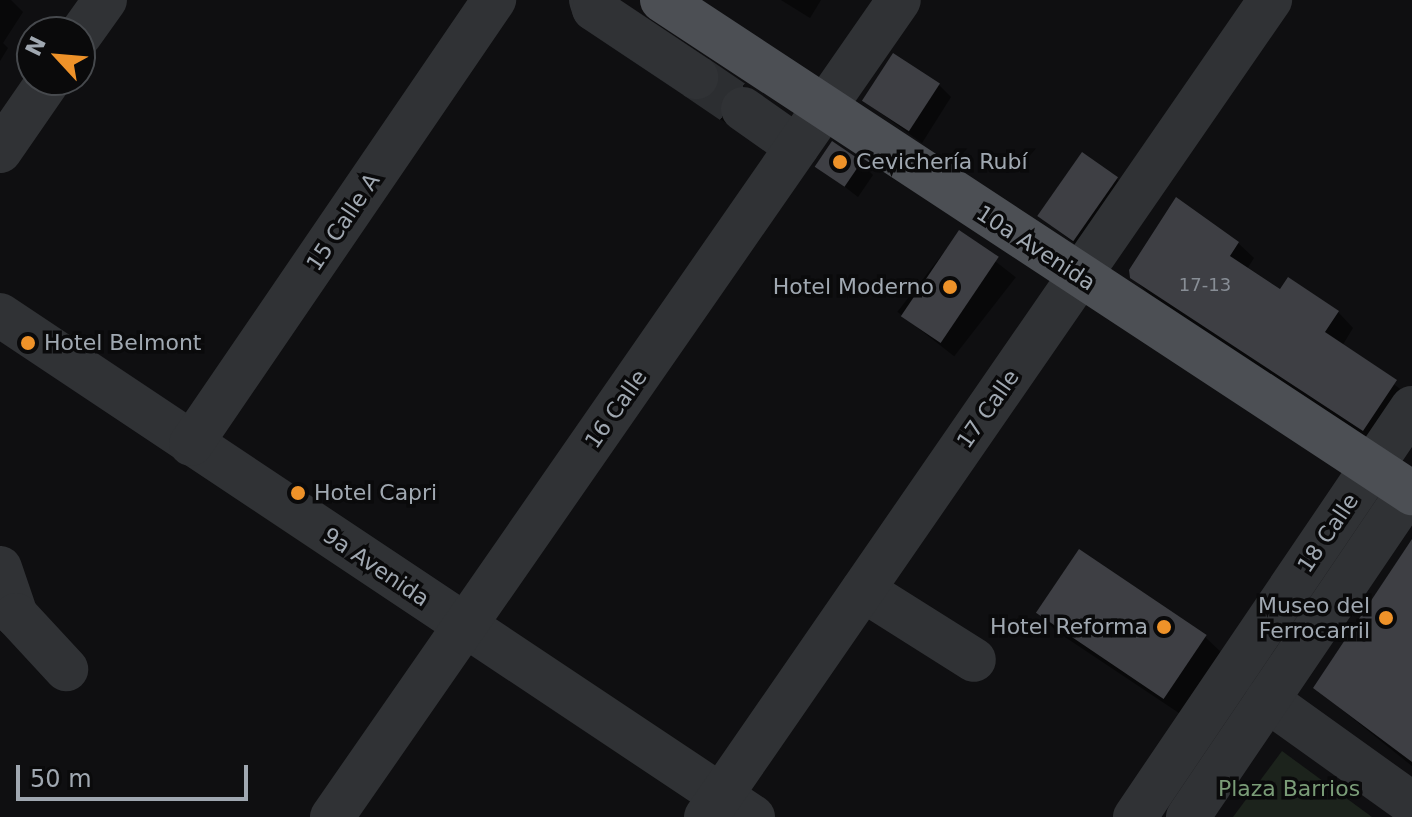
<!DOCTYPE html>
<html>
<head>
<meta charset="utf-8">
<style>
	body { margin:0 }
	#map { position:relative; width:1412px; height:817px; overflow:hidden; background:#0f0f11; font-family:"DejaVu Sans",sans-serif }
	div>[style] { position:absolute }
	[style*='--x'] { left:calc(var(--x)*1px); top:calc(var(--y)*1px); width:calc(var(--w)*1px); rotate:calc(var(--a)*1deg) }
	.green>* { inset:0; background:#1c231c }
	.shadow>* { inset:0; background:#0007; transform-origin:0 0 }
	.building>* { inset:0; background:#3e3f44; transform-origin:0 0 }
	.minor-tunnel>* { height:44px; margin-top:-22px; transform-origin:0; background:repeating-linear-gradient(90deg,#2c2e31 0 44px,transparent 0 66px) }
	.minor>* { height:44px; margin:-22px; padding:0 22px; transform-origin:22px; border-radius:22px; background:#303235 }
	.major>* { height:44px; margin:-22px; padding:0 22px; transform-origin:22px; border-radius:22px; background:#4c4f54 }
	.dots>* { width:22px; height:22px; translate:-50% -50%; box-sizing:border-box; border:4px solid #0a0a0b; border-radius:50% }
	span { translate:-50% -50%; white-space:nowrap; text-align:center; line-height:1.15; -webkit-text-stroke:7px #0a0a0b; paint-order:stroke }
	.number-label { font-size:18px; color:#888e96 }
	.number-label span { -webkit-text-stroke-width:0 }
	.poi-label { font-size:22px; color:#a0a8b1 }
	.left { translate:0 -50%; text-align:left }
	.right { translate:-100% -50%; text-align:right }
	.street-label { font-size:22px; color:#a0a8b1 }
	.park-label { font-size:22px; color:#7a9c77 }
	.north { position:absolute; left:16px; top:16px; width:80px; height:80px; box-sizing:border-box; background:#0a0a0b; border:2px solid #46494d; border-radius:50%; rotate:296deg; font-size:22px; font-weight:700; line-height:32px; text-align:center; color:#a0a8b1 }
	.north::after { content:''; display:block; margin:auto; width:28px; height:36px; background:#ee9229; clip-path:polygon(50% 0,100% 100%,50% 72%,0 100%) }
	.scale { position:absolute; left:16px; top:765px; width:232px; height:36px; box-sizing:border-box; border:4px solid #a0a8b1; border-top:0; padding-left:10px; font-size:24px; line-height:28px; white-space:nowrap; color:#a0a8b1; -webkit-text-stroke:6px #0a0a0b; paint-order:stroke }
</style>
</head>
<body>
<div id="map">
	<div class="green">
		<div style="clip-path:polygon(1282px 751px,1372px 817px,1233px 817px)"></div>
	</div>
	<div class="shadow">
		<div style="clip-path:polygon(0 0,11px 0,23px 12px,3px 43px,8px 48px,0 61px)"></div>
		<div style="clip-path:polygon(781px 0,821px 0,810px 18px)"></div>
		<div style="clip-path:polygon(720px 71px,748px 90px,727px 101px,726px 123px,703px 107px,718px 93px)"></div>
		<div style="clip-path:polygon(939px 85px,951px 97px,922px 143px,864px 101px)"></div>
		<div style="clip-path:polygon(861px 163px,873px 175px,858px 197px,818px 166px)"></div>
		<div style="clip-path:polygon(1116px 178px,1134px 196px,1092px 257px,1039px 216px)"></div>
		<div style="left:959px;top:233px;width:72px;height:100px;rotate:38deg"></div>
		<div style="clip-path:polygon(1238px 243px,1254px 258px,1247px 269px,1281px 291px,1338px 312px,1353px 328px,1342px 346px,1411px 397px,1379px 445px,1148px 293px,1132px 277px)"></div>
		<div style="clip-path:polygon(1412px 551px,1412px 766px,1315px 688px)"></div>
		<div style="clip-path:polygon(1039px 613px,1205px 637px,1223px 654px,1182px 715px,1056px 631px)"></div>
	</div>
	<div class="building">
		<div style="left:893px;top:53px;width:56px;height:57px;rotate:33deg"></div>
		<div style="clip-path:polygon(719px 67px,744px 84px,722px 95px,720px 119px,695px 102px,716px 91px)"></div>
		<div style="left:832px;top:141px;width:36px;height:31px;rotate:34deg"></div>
		<div style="left:1082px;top:152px;width:44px;height:78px;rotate:35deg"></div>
		<div style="clip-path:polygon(1176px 197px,1239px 242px,1230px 256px,1280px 289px,1288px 277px,1339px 311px,1325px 332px,1397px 380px,1363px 431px,1130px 278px,1129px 270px)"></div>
		<div style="left:959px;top:230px;width:48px;height:104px;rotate:34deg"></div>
		<div style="clip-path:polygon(1412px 539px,1412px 762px,1313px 688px)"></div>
		<div style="left:1079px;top:549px;width:154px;height:77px;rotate:34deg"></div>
	</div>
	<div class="minor-tunnel">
		<div style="--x:696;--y:77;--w:57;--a:34.2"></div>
	</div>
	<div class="minor">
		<div style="--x:591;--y:0;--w:9;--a:72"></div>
		<div style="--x:594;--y:9;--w:123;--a:33.7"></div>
		<div style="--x:80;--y:35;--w:43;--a:-54.5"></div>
		<div style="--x:743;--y:109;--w:66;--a:35.1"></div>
		<div style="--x:0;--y:151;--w:86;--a:-55.4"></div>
		<div style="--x:0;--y:315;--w:905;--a:33.69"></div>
		<div style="--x:191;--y:444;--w:538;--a:-55.69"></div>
		<div style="--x:0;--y:568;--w:50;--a:71.2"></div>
		<div style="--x:16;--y:615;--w:74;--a:47.2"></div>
		<div style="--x:863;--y:590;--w:131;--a:32.2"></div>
		<div style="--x:1267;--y:700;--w:178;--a:35.6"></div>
		<div style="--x:332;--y:817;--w:994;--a:-55.24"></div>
		<div style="--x:706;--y:817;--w:993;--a:-55.38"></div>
		<div style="--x:1135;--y:817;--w:494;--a:-55.9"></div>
		<div style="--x:1188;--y:817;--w:394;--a:-55.9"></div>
	</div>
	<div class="major">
		<div style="--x:662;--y:0;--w:898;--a:33.32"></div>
	</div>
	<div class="dots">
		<div style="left:840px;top:162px;background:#ee9229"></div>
		<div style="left:950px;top:287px;background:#ee9229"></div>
		<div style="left:28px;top:343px;background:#ee9229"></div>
		<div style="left:298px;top:493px;background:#ee9229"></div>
		<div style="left:1386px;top:618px;background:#ee9229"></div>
		<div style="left:1164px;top:627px;background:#ee9229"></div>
	</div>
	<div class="number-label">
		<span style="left:1205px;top:285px">17-13</span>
	</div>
	<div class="poi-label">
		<span class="left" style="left:856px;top:162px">Cevichería Rubí</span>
		<span class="right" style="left:934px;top:287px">Hotel Moderno</span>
		<span class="left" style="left:44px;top:343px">Hotel Belmont</span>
		<span class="left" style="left:314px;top:493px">Hotel Capri</span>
		<span class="right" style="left:1370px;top:618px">Museo del<br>Ferrocarril</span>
		<span class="right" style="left:1148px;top:627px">Hotel Reforma</span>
	</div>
	<div class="street-label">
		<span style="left:343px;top:222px;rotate:-56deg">15 Calle A</span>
		<span style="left:1036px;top:248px;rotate:33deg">10a Avenida</span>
		<span style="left:616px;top:409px;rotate:-55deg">16 Calle</span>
		<span style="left:988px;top:409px;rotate:-55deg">17 Calle</span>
		<span style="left:1328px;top:533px;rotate:-56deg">18 Calle</span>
		<span style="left:376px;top:567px;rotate:34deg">9a Avenida</span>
	</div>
	<div class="park-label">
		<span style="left:1289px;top:789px">Plaza Barrios</span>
	</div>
	<div class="north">N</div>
	<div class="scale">50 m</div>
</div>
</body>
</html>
